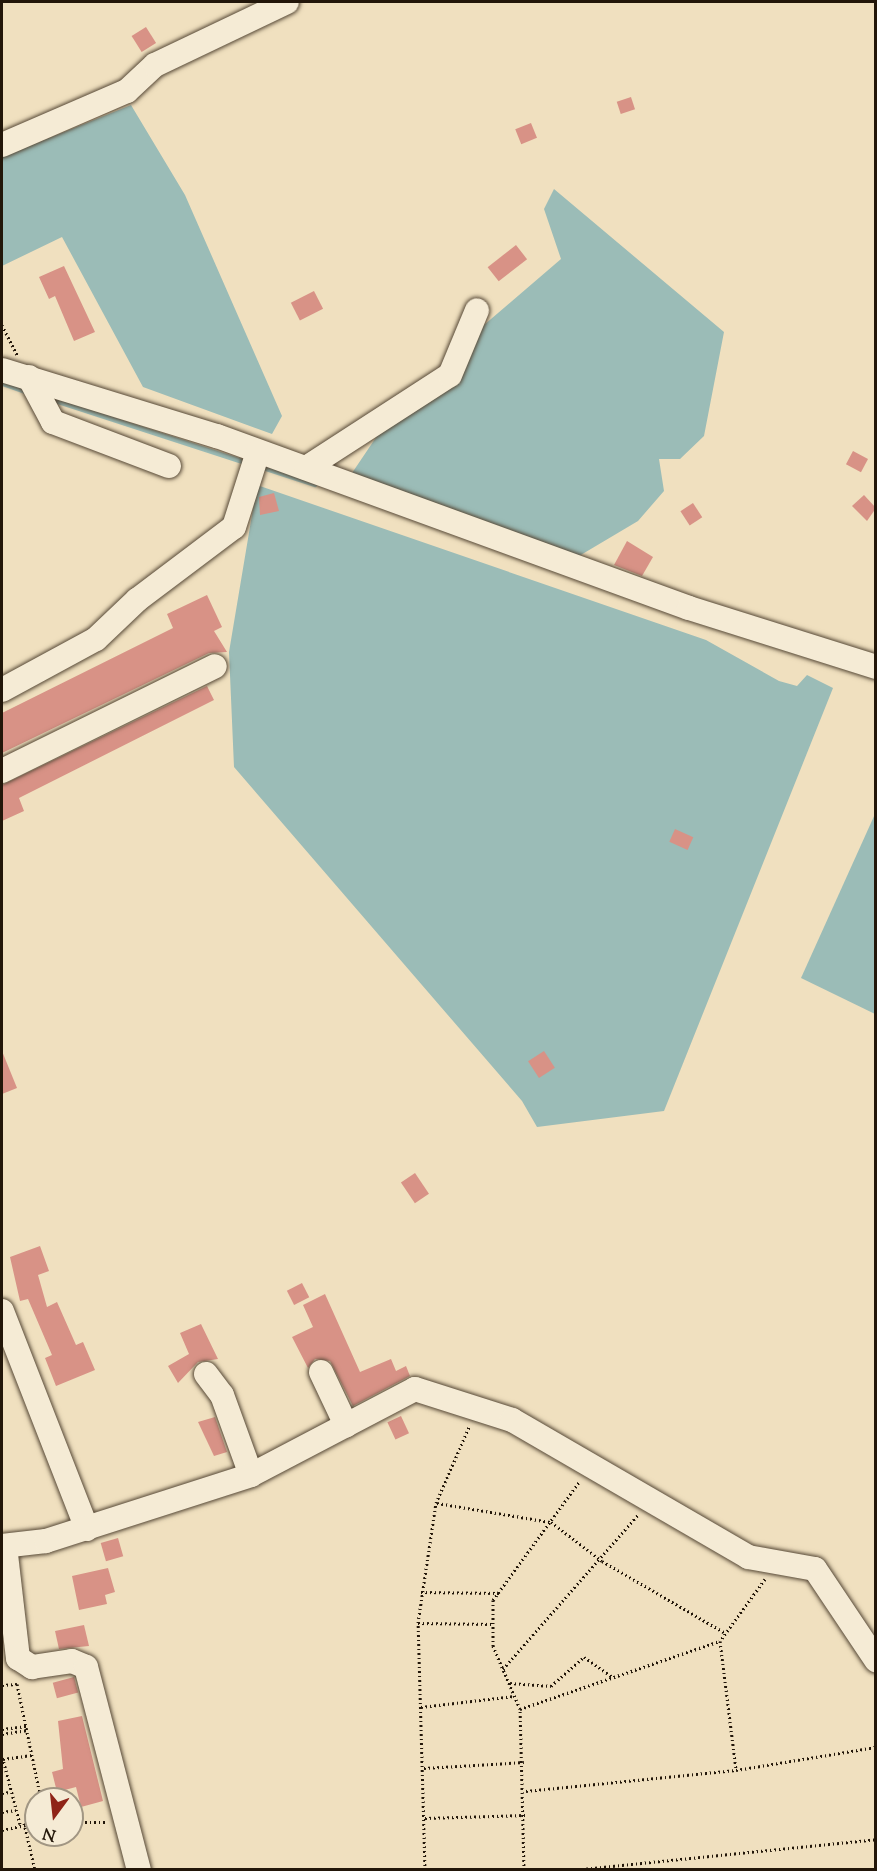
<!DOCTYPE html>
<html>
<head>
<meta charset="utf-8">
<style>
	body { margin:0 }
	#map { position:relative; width:877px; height:1871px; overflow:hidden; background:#f0e0bf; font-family:"Sorts Mill Goudy",serif }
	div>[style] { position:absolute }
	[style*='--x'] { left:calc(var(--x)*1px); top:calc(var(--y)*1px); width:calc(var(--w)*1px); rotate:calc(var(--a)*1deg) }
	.water>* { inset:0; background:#9bbcb7 }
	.stream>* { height:4.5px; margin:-2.25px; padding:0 2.25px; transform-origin:2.25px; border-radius:2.25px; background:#9bbcb7 }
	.building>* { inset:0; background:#d89286; transform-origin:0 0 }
	.path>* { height:3px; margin-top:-1.5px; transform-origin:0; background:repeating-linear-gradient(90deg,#221609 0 1.5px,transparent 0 4.5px) }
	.roads { filter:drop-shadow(0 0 2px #564836) drop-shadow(0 0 2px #564836) }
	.minor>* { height:24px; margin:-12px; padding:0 12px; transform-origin:12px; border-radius:12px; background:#f5ebd5 }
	span { translate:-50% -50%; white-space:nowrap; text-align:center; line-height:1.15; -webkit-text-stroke:5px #f5ebd5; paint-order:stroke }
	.frame { position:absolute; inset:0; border:3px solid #221609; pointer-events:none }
	.north { position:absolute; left:24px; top:1787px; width:60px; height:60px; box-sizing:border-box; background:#f5ebd5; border:2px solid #a19683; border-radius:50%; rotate:195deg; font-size:16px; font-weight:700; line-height:24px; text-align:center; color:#221609 }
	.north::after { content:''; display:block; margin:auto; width:21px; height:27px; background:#8f2418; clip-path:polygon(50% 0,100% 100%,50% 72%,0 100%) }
</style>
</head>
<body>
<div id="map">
	<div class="water">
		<div style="clip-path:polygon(131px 105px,185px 195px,282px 416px,272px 434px,143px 387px,62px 237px,2px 266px,2px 157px)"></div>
		<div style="clip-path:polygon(554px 189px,724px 332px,704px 436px,680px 459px,659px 459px,664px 491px,638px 521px,574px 559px,350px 476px,379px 433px,477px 331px,561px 259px,544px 209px)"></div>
		<div style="clip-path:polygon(257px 485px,706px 640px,779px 681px,797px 686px,807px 675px,833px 688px,664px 1111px,537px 1127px,522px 1101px,234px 767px,229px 652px)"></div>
		<div style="clip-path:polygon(875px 814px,875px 1014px,801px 978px)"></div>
	</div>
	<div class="stream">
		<div style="--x:2;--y:383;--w:28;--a:19"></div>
		<div style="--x:51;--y:399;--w:207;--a:18"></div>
		<div style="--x:262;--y:467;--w:55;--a:18.1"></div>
	</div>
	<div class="building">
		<div style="left:146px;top:27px;width:19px;height:17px;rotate:58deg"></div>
		<div style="left:631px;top:97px;width:13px;height:15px;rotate:72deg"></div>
		<div style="left:531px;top:123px;width:16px;height:17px;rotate:68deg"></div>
		<div style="left:516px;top:245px;width:18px;height:36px;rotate:52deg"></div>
		<div style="clip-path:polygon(64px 266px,95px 332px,74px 341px,55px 296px,49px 299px,39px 277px)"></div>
		<div style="left:314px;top:291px;width:20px;height:26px;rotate:63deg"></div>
		<div style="left:853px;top:451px;width:17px;height:15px;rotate:28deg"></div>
		<div style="clip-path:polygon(274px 493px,279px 511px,260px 515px,259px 497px)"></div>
		<div style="clip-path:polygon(864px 495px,876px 508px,867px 521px,852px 506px)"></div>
		<div style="left:693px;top:503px;width:17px;height:15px;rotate:57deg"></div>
		<div style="clip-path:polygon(627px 541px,653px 557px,642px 576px,614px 565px)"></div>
		<div style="clip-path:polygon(207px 595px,222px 627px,214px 631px,227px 652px,209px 653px,2px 753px,2px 713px,173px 628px,167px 614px)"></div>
		<div style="clip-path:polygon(207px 686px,214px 700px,19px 798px,24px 811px,2px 821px,2px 785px)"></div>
		<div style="left:675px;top:829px;width:20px;height:14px;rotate:24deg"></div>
		<div style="clip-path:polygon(2px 1051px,17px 1088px,2px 1094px)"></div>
		<div style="left:544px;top:1051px;width:20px;height:19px;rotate:57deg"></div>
		<div style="left:415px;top:1173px;width:25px;height:17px;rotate:56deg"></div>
		<div style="clip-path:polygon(40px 1246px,49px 1271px,38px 1275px,47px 1307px,57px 1302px,76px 1345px,83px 1342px,95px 1370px,56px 1386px,45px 1358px,52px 1355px,28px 1299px,20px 1301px,10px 1257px)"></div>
		<div style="left:302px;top:1283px;width:16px;height:17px;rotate:63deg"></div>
		<div style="clip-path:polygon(325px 1294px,360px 1372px,391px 1359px,396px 1371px,406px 1366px,410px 1376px,353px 1406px,330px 1361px,315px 1359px,308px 1368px,292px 1337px,313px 1327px,303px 1305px)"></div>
		<div style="clip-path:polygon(201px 1324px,218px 1359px,198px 1362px,178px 1383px,168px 1366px,189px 1354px,180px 1333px)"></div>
		<div style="left:401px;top:1416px;width:19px;height:15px;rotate:65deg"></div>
		<div style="clip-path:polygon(215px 1417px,227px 1452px,214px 1456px,198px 1422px)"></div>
		<div style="left:118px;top:1538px;width:19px;height:18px;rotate:74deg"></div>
		<div style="clip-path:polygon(108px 1568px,115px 1592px,105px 1595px,107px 1604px,79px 1610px,72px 1576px)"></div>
		<div style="clip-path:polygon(84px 1625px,89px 1646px,59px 1649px,55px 1631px)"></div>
		<div style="left:74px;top:1677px;width:16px;height:22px;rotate:75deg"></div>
		<div style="clip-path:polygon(82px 1716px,103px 1801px,81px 1807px,76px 1787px,57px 1792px,52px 1772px,63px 1769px,58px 1721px)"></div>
	</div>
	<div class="path">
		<div style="--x:2;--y:325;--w:34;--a:63"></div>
		<div style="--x:437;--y:1503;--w:116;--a:9.5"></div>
		<div style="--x:551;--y:1522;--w:64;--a:37.4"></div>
		<div style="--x:602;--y:1561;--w:143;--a:30.3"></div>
		<div style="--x:765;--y:1579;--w:77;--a:126"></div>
		<div style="--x:720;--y:1641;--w:130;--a:82.9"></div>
		<div style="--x:736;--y:1770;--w:142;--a:-9.3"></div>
		<div style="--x:421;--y:1592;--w:78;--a:0.7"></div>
		<div style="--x:418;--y:1623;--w:75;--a:0.8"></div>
		<div style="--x:503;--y:1669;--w:205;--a:-48.8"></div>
		<div style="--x:510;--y:1683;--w:41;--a:4.2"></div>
		<div style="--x:551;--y:1686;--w:44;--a:-41.3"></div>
		<div style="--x:584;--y:1657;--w:35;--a:35"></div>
		<div style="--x:2;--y:1685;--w:15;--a:-4"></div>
		<div style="--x:17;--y:1684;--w:117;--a:78.2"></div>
		<div style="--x:421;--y:1707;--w:94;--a:-6.7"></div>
		<div style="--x:520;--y:1709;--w:211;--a:-18.8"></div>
		<div style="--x:2;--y:1729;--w:25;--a:-7"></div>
		<div style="--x:2;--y:1734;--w:26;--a:-9"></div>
		<div style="--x:424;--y:1768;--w:100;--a:-3.4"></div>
		<div style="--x:526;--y:1791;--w:211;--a:-5.7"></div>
		<div style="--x:2;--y:1793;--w:8;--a:-7"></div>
		<div style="--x:2;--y:1812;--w:14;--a:-8"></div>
		<div style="--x:425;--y:1818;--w:100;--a:-1.7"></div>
		<div style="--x:72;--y:1822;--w:34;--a:0"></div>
		<div style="--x:24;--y:1823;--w:48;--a:76.8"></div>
		<div style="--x:20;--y:1824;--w:67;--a:-104.7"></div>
		<div style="--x:3;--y:1759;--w:29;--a:-8"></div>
		<div style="--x:2;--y:1830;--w:35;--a:-12"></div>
		<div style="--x:425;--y:1870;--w:247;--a:-91.6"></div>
		<div style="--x:418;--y:1623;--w:121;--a:-81.5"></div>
		<div style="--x:436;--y:1503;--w:83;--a:-66.5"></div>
		<div style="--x:524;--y:1870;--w:161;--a:-91.4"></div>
		<div style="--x:520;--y:1709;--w:69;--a:-113.2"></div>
		<div style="--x:493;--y:1646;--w:46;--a:-90"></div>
		<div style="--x:493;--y:1600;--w:146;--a:-53.9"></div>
		<div style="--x:573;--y:1870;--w:305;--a:-5.8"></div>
	</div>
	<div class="roads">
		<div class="minor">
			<div style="--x:2;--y:145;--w:136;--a:-23.4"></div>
			<div style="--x:127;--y:91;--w:38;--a:-43"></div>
			<div style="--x:155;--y:65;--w:146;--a:-25.5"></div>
			<div style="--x:2;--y:370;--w:225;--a:17.1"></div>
			<div style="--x:217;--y:436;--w:502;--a:20.02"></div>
			<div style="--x:689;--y:608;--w:196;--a:17.5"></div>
			<div style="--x:29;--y:377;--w:51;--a:61.9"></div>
			<div style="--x:53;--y:422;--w:124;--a:20.8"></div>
			<div style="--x:306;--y:468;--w:171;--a:-32.9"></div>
			<div style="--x:450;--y:375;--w:70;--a:-67.4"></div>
			<div style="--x:2;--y:690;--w:107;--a:-28.5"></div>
			<div style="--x:96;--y:639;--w:57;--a:-43.6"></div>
			<div style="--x:137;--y:600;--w:121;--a:-37"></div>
			<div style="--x:234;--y:527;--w:79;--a:-72.3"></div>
			<div style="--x:2;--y:771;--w:237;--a:-26.2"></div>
			<div style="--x:2;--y:1311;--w:234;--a:68.7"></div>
			<div style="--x:321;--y:1372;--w:59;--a:64.7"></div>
			<div style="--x:206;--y:1374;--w:26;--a:53"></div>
			<div style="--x:222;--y:1395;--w:85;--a:70.1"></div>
			<div style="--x:2;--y:1546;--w:44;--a:-6.5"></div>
			<div style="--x:46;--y:1541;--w:215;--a:-17.8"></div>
			<div style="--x:251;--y:1475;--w:185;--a:-27.7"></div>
			<div style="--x:415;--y:1389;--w:102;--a:17.7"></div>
			<div style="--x:512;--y:1420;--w:273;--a:30.1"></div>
			<div style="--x:748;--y:1557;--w:68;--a:10.2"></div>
			<div style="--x:815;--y:1569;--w:110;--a:56.2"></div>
			<div style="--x:5;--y:1546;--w:113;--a:83.4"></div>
			<div style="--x:18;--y:1658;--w:17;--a:33"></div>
			<div style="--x:32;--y:1667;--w:40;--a:-8.5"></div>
			<div style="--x:72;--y:1661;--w:15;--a:23"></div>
			<div style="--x:86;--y:1667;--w:210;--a:75.4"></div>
		</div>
	</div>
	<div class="frame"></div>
	<div class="north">N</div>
</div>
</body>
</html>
